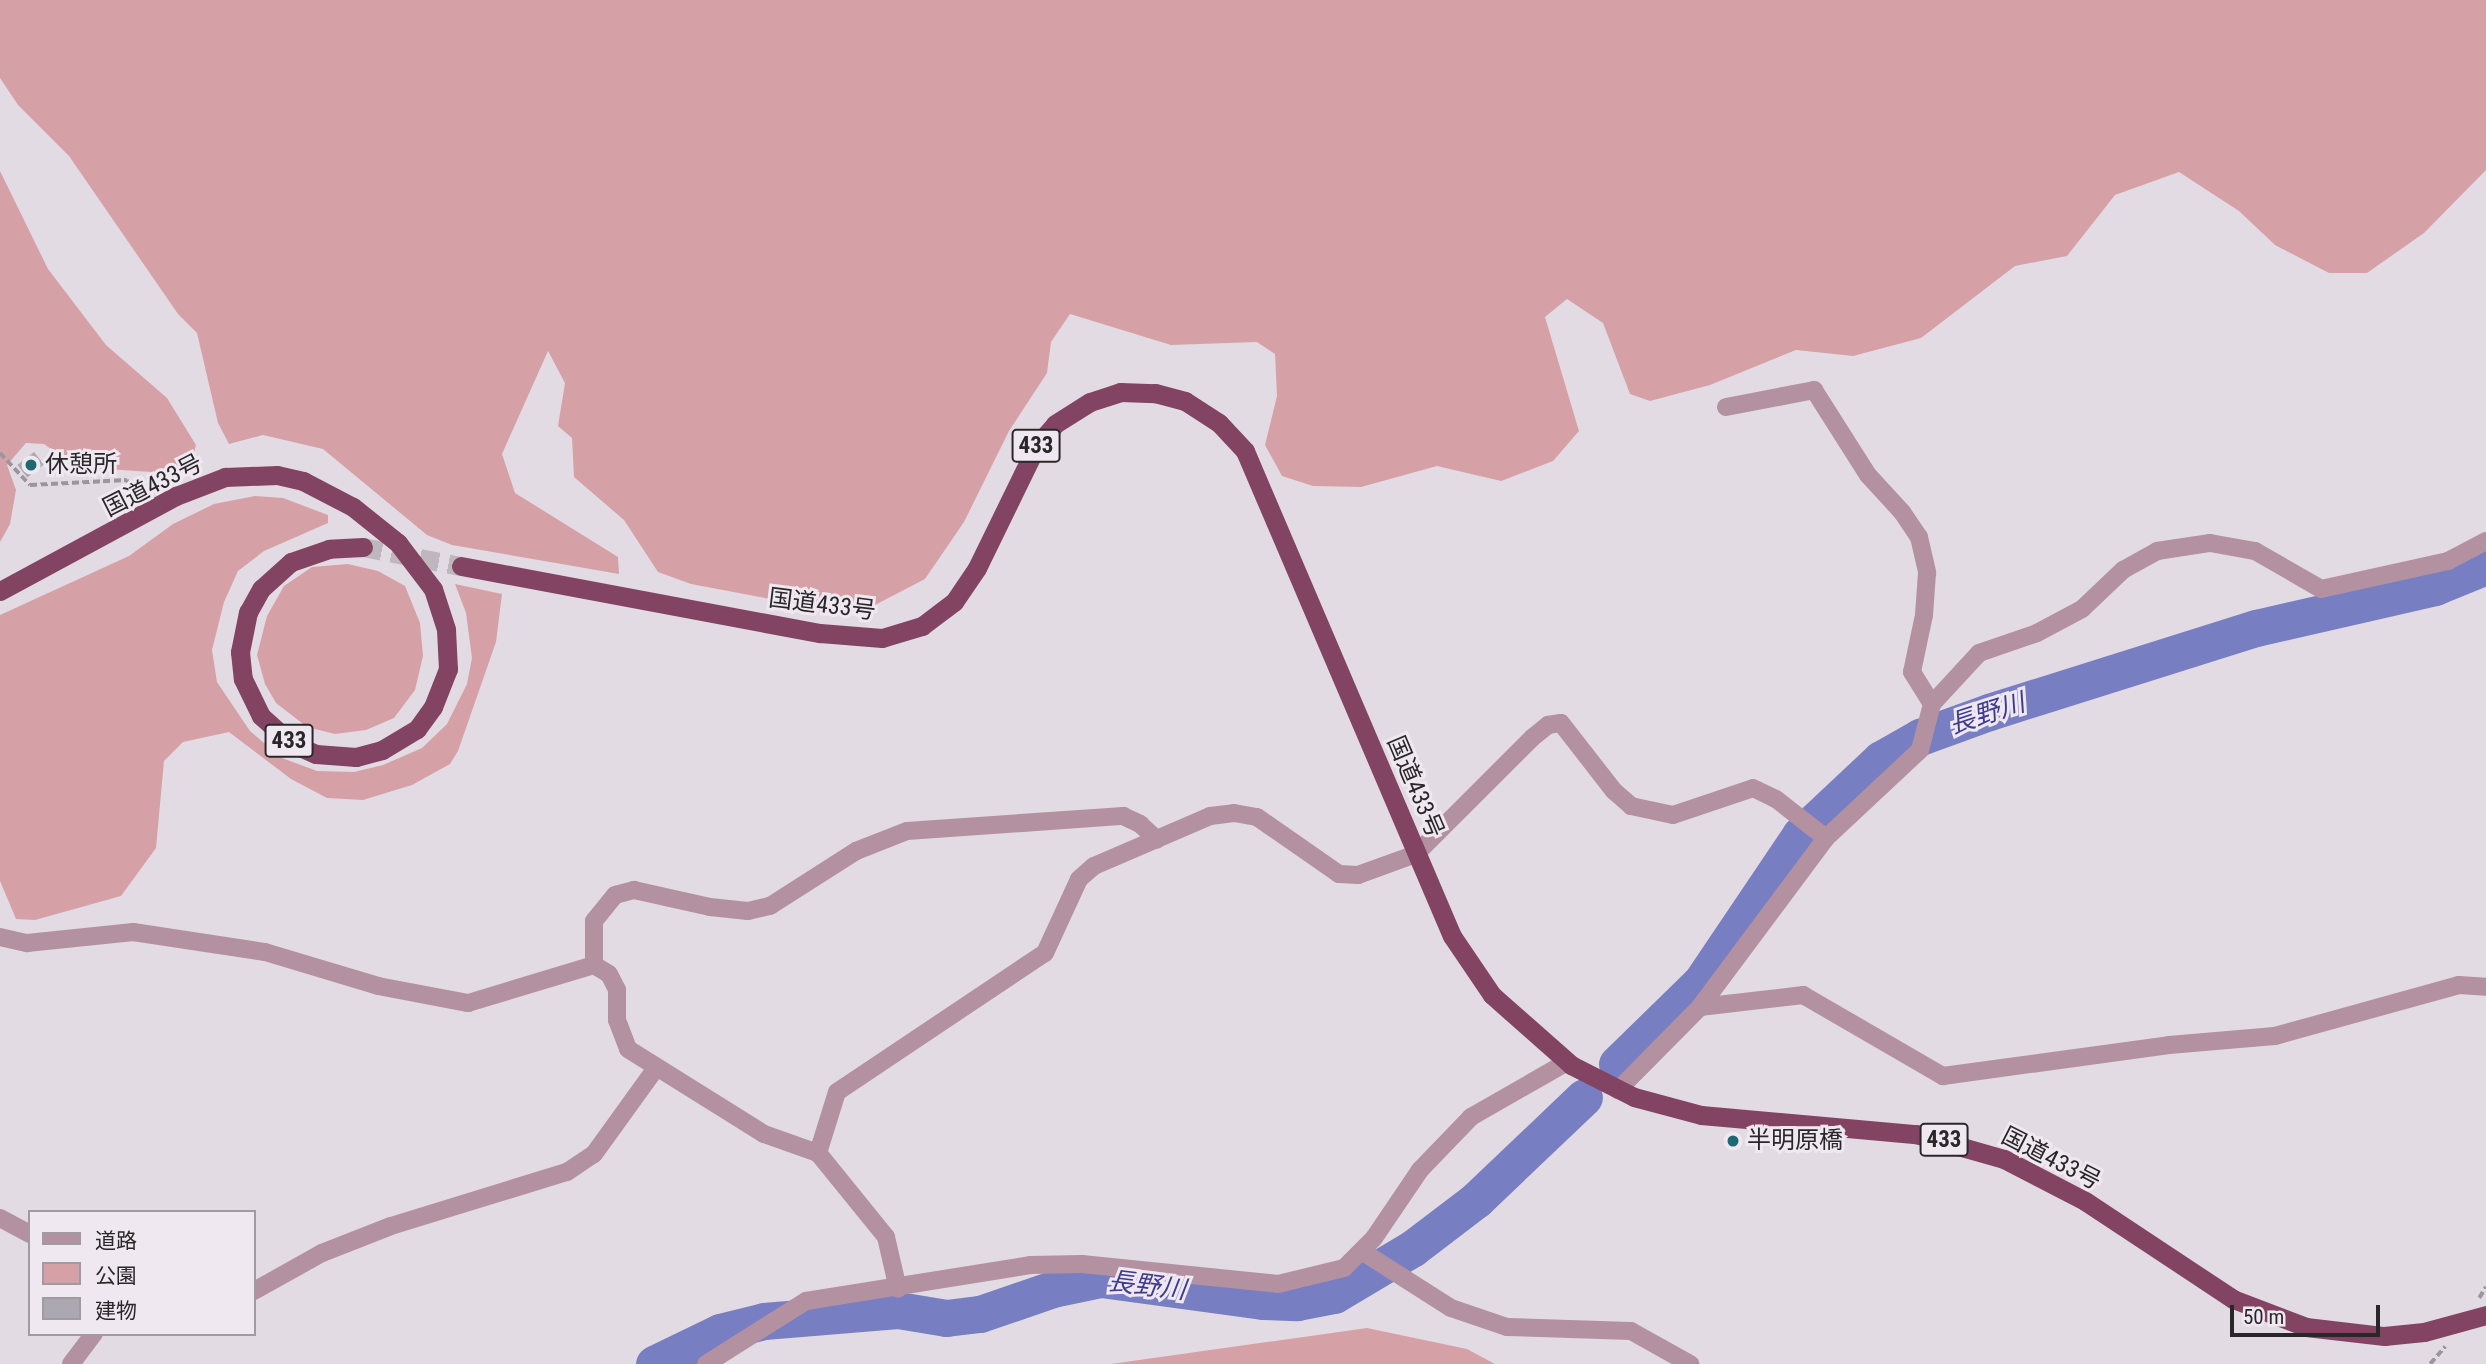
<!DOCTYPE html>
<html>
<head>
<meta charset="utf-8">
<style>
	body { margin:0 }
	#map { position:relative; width:2486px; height:1364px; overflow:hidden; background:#e3dbe3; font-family:"Roboto Condensed","Noto Sans JP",sans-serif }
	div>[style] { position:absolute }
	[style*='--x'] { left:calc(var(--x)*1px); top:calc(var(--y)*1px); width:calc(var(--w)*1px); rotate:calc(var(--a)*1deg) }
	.green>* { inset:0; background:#d6a1a6 }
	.river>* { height:37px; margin:-18.5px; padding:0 18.5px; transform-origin:18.5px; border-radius:18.5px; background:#787ec2 }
	.building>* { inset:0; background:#aba8b1; transform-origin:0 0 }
	.trunk-tunnel>* { height:19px; margin-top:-9.5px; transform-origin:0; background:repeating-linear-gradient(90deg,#beb7be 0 19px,transparent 0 29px) }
	.path>* { height:3.5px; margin-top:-1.75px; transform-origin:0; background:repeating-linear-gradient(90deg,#9c969c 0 7px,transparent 0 10.5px) }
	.minor>* { height:18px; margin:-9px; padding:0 9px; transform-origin:9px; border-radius:9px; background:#b391a1 }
	.trunk>* { height:19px; margin:-9.5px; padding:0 9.5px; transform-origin:9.5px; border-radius:9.5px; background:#834464 }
	.trunk-bridge>* { height:19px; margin:-9.5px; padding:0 9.5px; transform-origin:9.5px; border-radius:9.5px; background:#834464 }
	.dots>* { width:19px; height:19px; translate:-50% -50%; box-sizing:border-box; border:4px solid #f0e8f0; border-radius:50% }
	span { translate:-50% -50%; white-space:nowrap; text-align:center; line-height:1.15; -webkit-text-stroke:6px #f0e8f0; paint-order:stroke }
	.shield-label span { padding:2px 5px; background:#f0e8f0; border:2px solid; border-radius:5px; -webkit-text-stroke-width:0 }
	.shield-label { font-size:23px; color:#2a272a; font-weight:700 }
	.poi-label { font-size:24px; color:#2a272a }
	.left { translate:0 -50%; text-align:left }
	.street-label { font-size:24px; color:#2a272a }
	.water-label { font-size:26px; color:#3e3c8f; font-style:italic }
	.legend { position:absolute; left:28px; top:1210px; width:228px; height:126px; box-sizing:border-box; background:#f0e8f0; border:2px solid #a19ba1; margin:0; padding:9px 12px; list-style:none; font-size:21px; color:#2a272a }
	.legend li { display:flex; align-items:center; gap:14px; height:35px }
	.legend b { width:35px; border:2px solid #a19ba1 }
	.scale { position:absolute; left:2230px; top:1305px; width:150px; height:32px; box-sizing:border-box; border:4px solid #2a272a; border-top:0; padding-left:9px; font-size:21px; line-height:24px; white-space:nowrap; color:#2a272a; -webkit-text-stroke:5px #f0e8f0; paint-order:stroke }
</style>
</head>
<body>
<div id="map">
	<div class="green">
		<div style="clip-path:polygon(0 0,2486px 0,2486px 170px,2424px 233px,2367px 273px,2329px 273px,2275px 245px,2239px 211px,2179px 172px,2115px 195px,2067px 256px,2015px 266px,1921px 338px,1853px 356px,1796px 350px,1710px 385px,1650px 401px,1630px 394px,1603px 323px,1567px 299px,1545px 317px,1579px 431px,1553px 461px,1501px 481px,1437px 466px,1361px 487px,1313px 486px,1282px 476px,1265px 445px,1277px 396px,1275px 354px,1257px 342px,1171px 345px,1070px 314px,1051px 342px,1047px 373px,1009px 431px,964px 522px,925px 579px,873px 606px,802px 605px,691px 584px,658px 572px,624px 520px,574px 477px,572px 438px,558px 426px,565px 383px,548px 351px,502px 454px,515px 493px,618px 557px,619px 574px,452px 545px,427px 535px,323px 449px,263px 435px,229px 444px,218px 423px,197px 333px,178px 314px,69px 156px,18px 105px,0 78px)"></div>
		<div style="clip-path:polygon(0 171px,48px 269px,106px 345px,167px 398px,196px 445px,191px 465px,167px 473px,76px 467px,44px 444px,26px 443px,7px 465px,16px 490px,10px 524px,0 542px)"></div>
		<div style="clip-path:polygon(255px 496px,283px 498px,328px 515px,328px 523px,264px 551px,238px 571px,224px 602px,212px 650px,217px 682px,250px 731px,282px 758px,317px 771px,354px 772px,383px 765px,422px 748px,447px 724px,467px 684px,472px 658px,466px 613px,455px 584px,502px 594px,496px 642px,458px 751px,450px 764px,412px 785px,363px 800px,327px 798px,291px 779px,229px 732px,183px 742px,164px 761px,156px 848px,121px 896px,35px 920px,16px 919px,0 881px,0 615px,129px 556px,173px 524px,214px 504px)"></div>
		<div style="clip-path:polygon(348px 564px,378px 571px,405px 586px,420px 623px,423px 656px,415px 690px,394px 718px,366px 730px,335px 734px,307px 727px,276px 703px,265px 684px,257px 655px,267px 616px,284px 586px,312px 567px)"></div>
		<div style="clip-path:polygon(1367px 1328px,1467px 1349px,1495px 1364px,1111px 1364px)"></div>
	</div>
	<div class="river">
		<div style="--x:1617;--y:1064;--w:117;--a:-44.3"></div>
		<div style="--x:1701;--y:982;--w:177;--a:-56"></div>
		<div style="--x:1800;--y:835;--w:111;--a:-43.2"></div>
		<div style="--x:1881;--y:759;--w:45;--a:-29.4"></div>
		<div style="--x:1920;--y:737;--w:73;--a:-19.9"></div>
		<div style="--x:1989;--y:712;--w:280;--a:-17.5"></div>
		<div style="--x:2256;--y:628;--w:184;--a:-12.9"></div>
		<div style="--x:2435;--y:587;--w:55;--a:-22.4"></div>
		<div style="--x:654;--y:1364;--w:73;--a:-25.9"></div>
		<div style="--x:720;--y:1332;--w:45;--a:-14"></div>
		<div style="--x:764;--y:1321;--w:134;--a:-4.7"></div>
		<div style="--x:898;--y:1310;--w:49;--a:9.5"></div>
		<div style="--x:946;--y:1318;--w:34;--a:-7"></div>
		<div style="--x:980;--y:1314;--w:77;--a:-18.9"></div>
		<div style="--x:1053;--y:1289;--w:49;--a:-11.8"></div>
		<div style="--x:1101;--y:1279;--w:163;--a:7.7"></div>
		<div style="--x:1263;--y:1301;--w:34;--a:2"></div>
		<div style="--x:1297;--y:1302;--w:38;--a:-11"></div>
		<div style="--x:1334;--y:1295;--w:92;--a:-30.7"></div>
		<div style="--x:1413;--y:1248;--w:79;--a:-37.3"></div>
		<div style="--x:1476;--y:1200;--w:149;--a:-43.6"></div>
	</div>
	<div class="building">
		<div style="left:34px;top:452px;width:16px;height:21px;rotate:52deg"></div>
	</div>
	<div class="trunk-tunnel">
		<div style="--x:363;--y:547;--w:100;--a:11"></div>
	</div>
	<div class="path">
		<div style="--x:0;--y:453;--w:44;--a:46.8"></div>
		<div style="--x:30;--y:485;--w:97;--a:-3"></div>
		<div style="--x:127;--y:480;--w:18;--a:61"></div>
		<div style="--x:2479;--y:1298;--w:13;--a:-58"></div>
		<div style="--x:2430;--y:1364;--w:23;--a:-49"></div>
	</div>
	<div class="minor">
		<div style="--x:1726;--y:407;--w:90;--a:-10.9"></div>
		<div style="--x:1814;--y:390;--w:101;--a:57.6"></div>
		<div style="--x:1868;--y:475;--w:50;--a:47.4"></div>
		<div style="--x:1902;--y:512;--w:30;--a:56"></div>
		<div style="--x:1919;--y:537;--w:37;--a:77"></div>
		<div style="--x:1927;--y:573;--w:42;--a:94.1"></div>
		<div style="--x:1924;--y:615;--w:58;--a:101.9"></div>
		<div style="--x:1912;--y:672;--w:38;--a:58"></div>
		<div style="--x:0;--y:937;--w:28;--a:13"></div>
		<div style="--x:27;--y:943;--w:107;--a:-5.9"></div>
		<div style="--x:133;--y:932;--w:134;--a:8.6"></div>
		<div style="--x:265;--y:952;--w:118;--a:16.7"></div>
		<div style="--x:378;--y:986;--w:92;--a:10.7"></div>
		<div style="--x:468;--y:1003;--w:132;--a:-16.8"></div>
		<div style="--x:594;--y:965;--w:17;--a:31"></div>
		<div style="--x:609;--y:974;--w:18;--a:63"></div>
		<div style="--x:617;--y:990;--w:30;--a:90"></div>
		<div style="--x:617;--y:1020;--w:31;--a:69"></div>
		<div style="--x:628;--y:1049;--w:160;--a:32"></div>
		<div style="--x:764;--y:1134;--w:57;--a:19.4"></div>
		<div style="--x:818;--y:1153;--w:108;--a:51"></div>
		<div style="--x:886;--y:1237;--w:53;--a:77"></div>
		<div style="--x:594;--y:965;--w:44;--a:-90"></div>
		<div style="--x:594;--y:921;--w:33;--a:-51"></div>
		<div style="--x:615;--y:895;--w:20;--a:-15"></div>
		<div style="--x:634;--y:890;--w:78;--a:12.6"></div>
		<div style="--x:710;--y:907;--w:38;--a:6"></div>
		<div style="--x:748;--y:911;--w:23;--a:-13"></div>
		<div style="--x:770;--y:906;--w:102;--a:-32.6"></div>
		<div style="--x:856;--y:851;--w:55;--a:-21.4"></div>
		<div style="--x:907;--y:831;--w:217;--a:-4"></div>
		<div style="--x:1123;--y:816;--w:19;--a:25"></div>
		<div style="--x:1140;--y:824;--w:23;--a:43"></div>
		<div style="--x:1700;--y:1007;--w:211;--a:-53.3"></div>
		<div style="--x:1826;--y:838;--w:129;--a:-43.1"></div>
		<div style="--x:1920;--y:750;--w:48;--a:-75.4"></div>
		<div style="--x:1932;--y:704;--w:69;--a:-47.3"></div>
		<div style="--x:1979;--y:653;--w:61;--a:-19"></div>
		<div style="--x:2037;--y:633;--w:51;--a:-28.1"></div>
		<div style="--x:2082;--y:609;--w:57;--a:-43.6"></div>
		<div style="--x:2123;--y:570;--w:39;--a:-29"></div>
		<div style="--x:2157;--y:551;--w:54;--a:-8.6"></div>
		<div style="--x:2210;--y:543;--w:46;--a:10.1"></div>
		<div style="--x:2255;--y:551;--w:76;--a:29.9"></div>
		<div style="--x:2321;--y:589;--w:130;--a:-12.4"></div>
		<div style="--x:2448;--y:561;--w:43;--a:-27.8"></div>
		<div style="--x:1618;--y:1090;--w:117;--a:-45.3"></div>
		<div style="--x:1700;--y:1007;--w:104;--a:-6.6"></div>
		<div style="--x:1803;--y:995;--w:162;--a:30.1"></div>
		<div style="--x:1943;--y:1076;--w:228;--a:-7.8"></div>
		<div style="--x:2169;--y:1045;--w:106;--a:-4.9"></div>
		<div style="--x:2275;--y:1036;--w:191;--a:-15.5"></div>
		<div style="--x:2459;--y:985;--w:27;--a:4"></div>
		<div style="--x:818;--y:1153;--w:64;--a:-72.7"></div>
		<div style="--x:837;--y:1092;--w:250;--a:-33.8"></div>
		<div style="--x:1045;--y:953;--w:81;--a:-65.3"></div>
		<div style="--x:1079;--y:879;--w:20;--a:-41"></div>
		<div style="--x:1094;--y:866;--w:126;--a:-23.3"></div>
		<div style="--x:1210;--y:816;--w:24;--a:-7"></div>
		<div style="--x:1234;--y:813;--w:23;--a:10"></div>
		<div style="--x:1257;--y:817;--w:100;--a:34.8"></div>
		<div style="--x:1339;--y:874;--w:19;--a:3"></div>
		<div style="--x:1358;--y:875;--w:62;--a:-19.9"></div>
		<div style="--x:1416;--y:854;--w:164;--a:-45"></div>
		<div style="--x:1532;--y:738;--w:21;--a:-39"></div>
		<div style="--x:1548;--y:725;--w:13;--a:-9"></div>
		<div style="--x:1561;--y:723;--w:86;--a:52.1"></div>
		<div style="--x:1614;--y:791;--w:23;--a:41"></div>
		<div style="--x:1631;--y:806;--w:43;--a:12.1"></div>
		<div style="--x:1673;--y:815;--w:84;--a:-18.6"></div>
		<div style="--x:1753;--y:788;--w:25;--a:26"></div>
		<div style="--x:1776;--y:799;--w:63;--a:38"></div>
		<div style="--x:0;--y:1218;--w:34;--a:28"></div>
		<div style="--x:1363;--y:1252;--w:104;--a:32.5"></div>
		<div style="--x:1451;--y:1308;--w:59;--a:18.7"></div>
		<div style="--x:1507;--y:1327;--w:124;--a:1.8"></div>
		<div style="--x:1631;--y:1331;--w:68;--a:29.2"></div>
		<div style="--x:254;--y:1291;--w:78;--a:-29.2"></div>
		<div style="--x:322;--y:1253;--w:74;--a:-21.4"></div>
		<div style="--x:391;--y:1226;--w:184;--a:-17.1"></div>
		<div style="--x:567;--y:1172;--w:32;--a:-34"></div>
		<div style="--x:594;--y:1154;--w:106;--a:-54.2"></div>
		<div style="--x:71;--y:1364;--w:38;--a:-53"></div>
		<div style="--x:706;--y:1364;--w:118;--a:-32.2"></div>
		<div style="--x:806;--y:1301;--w:227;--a:-9.1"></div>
		<div style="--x:1030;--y:1265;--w:52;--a:-1.1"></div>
		<div style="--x:1082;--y:1264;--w:197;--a:5.8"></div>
		<div style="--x:1278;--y:1284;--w:68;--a:-13.6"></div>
		<div style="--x:1344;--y:1268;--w:42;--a:-45"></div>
		<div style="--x:1374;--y:1238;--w:82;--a:-55.9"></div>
		<div style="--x:1420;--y:1170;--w:74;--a:-46.1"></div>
		<div style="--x:1471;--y:1117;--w:111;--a:-29.8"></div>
	</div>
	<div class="trunk">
		<div style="--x:363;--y:547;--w:34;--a:177"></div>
		<div style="--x:329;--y:549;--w:40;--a:161.1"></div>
		<div style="--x:291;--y:562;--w:40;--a:138"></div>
		<div style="--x:261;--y:589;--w:26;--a:119"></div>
		<div style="--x:248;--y:612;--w:41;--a:101.3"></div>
		<div style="--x:240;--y:652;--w:27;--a:84"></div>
		<div style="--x:243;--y:679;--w:41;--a:64.1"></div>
		<div style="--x:261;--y:716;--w:40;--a:42"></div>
		<div style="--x:291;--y:743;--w:27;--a:24"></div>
		<div style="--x:316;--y:754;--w:40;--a:4.3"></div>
		<div style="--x:356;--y:757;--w:27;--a:-15"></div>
		<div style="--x:382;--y:750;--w:41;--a:-31"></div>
		<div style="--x:417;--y:729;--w:27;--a:-54"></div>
		<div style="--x:433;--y:707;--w:41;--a:-68.5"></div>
		<div style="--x:448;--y:669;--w:40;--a:-92.9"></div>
		<div style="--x:446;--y:629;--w:42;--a:-108"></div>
		<div style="--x:461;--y:566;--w:365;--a:10.6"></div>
		<div style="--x:820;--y:633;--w:62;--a:4.6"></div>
		<div style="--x:882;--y:638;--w:42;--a:-16.7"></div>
		<div style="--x:922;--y:626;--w:40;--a:-37"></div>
		<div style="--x:954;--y:602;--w:41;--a:-55.9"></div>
		<div style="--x:977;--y:568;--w:137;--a:-64"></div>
		<div style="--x:1037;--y:445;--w:28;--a:-49"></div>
		<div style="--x:1055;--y:424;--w:41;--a:-32.2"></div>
		<div style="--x:1090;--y:402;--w:32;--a:-18"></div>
		<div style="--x:1120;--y:392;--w:35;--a:2"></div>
		<div style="--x:1155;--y:393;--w:31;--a:15"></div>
		<div style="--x:1185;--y:401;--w:40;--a:32.9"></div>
		<div style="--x:1219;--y:423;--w:38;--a:47"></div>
		<div style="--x:1245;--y:451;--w:527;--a:66.89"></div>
		<div style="--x:1452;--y:936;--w:71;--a:55.9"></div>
		<div style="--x:1492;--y:995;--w:106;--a:41.5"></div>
		<div style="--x:1571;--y:1065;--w:71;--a:26.9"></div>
		<div style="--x:1634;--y:1097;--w:69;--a:15"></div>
		<div style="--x:1701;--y:1115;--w:216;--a:5.1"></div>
		<div style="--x:1916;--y:1134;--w:91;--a:15.9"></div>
		<div style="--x:2004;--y:1159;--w:91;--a:27.4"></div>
		<div style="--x:2085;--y:1201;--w:178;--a:33.5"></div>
		<div style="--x:2233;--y:1299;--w:78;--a:21"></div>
		<div style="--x:2306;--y:1327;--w:79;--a:6.6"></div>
		<div style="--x:2384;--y:1336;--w:40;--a:-5.7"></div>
		<div style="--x:2424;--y:1332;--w:64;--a:-15.3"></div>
		<div style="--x:0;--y:591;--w:200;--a:-28.4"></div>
		<div style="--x:176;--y:496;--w:53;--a:-21.2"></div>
		<div style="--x:225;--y:477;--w:52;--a:-2.2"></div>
		<div style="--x:277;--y:475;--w:27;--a:13"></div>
		<div style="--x:303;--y:481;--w:56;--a:27.5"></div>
	</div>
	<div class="trunk-bridge">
		<div style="--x:353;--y:507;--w:58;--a:38.7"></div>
		<div style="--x:398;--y:543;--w:58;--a:52.7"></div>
	</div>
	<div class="dots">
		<div style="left:31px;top:465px;background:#1e6873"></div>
		<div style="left:1733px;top:1141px;background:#1e6873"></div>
	</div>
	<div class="shield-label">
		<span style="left:1036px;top:446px">433</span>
		<span style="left:289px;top:741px">433</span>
		<span style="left:1944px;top:1140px">433</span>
	</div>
	<div class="poi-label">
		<span class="left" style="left:45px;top:465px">休憩所</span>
		<span class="left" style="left:1747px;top:1141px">半明原橋</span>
	</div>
	<div class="street-label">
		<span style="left:153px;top:486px;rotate:-27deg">国道433号</span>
		<span style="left:822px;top:605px;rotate:7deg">国道433号</span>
		<span style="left:1415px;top:787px;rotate:67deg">国道433号</span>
		<span style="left:2051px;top:1159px;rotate:27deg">国道433号</span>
	</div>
	<div class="water-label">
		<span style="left:1987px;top:714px;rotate:-18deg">長野川</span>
		<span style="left:1147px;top:1286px;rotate:7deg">長野川</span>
	</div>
	<ul class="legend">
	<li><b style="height:9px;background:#b391a1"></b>道路</li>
	<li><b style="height:19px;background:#d6a1a6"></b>公園</li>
	<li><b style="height:19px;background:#aba8b1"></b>建物</li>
	</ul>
	<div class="scale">50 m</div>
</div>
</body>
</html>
